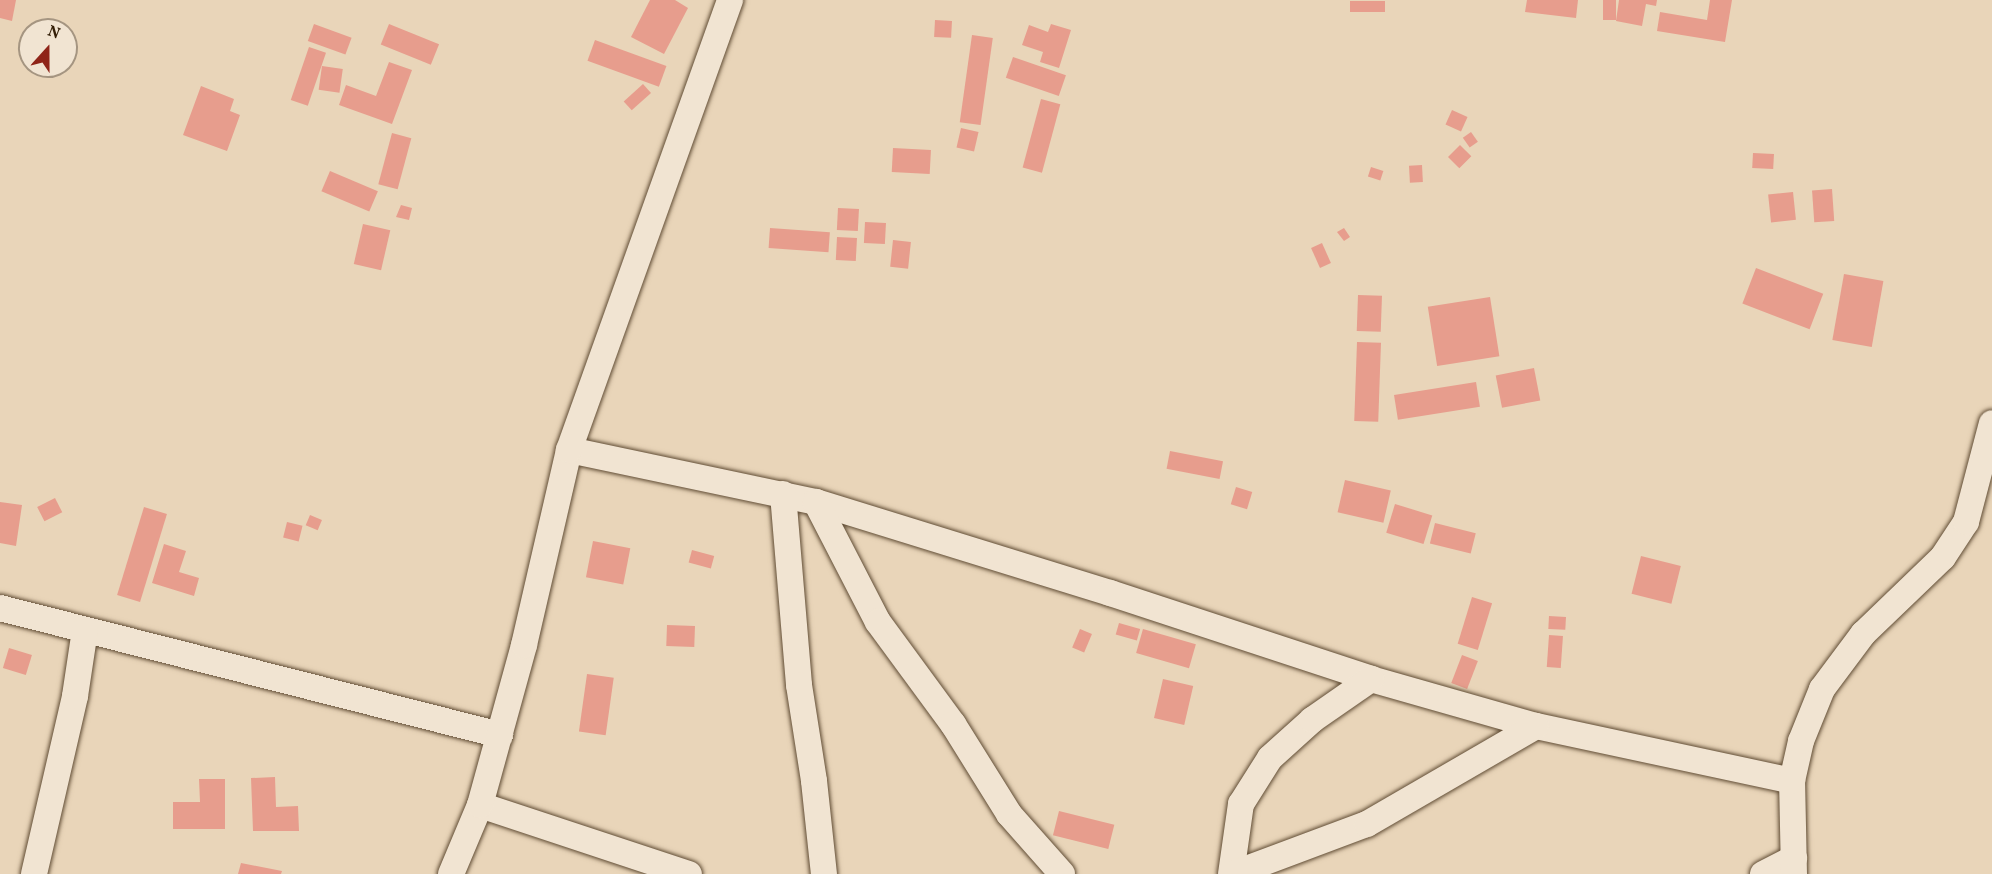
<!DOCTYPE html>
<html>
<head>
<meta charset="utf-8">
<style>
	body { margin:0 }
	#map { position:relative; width:1992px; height:874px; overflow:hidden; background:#e9d5b9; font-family:Vollkorn,serif }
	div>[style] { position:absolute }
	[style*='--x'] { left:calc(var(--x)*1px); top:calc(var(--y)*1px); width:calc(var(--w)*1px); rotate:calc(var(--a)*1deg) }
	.building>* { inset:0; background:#e79d8d; transform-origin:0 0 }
	.roads { filter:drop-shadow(0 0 2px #604c34) drop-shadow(0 0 2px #604c34) }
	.minor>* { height:26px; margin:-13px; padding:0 13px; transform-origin:13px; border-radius:13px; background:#f1e4d2 }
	span { translate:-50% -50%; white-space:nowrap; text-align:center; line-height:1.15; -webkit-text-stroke:4.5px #f1e4d2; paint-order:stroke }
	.north { position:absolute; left:18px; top:18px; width:60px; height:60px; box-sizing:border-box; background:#f1e4d2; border:2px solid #a59581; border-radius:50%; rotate:21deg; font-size:16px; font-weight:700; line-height:24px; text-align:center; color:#331e07 }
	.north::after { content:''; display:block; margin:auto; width:21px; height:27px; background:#8f2418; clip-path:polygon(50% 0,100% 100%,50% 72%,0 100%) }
</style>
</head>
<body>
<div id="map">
	<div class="building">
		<div style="clip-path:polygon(0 0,16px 0,12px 21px,0 18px)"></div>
		<div style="clip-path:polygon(650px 0,675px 0,688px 8px,664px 54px,631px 37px)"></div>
		<div style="clip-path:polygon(1527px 0,1578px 0,1576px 18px,1525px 12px)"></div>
		<div style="left:1603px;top:0;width:13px;height:20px"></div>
		<div style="clip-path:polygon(1619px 0,1657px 0,1656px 6px,1646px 4px,1642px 26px,1616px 21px)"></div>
		<div style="clip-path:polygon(1710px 0,1732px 0,1725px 42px,1657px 31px,1660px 12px,1707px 20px)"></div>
		<div style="left:1350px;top:1px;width:35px;height:11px"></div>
		<div style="left:935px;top:20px;width:17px;height:17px;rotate:3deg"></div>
		<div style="left:314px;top:24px;width:40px;height:18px;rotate:20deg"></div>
		<div style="left:389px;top:24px;width:54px;height:22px;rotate:22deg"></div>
		<div style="clip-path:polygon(1051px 24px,1071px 30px,1059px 68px,1040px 62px,1043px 52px,1022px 45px,1029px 25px,1048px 32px)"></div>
		<div style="left:972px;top:35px;width:21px;height:88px;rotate:8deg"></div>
		<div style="left:595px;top:40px;width:76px;height:22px;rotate:20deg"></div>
		<div style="left:309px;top:47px;width:18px;height:56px;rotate:19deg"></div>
		<div style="left:1013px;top:57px;width:56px;height:22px;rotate:19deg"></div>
		<div style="clip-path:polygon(389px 62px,412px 70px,392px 124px,339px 105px,346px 85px,376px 96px)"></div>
		<div style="left:322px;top:66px;width:21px;height:24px;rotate:8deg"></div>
		<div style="left:643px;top:84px;width:12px;height:26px;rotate:48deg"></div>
		<div style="clip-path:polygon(201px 86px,234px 99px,230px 111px,240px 115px,227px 151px,183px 135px)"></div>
		<div style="left:1041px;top:99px;width:20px;height:71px;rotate:15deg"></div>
		<div style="left:1452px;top:110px;width:17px;height:16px;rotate:24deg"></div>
		<div style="left:961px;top:128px;width:18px;height:20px;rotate:13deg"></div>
		<div style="left:1471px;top:132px;width:12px;height:10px;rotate:55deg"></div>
		<div style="left:392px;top:133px;width:20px;height:53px;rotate:15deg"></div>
		<div style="left:1460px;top:145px;width:16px;height:17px;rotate:45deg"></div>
		<div style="left:893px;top:148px;width:38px;height:24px;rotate:3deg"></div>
		<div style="left:1753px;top:153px;width:21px;height:15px;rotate:3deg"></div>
		<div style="left:1422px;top:165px;width:17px;height:13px;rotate:87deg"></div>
		<div style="left:1371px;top:167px;width:13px;height:10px;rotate:18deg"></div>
		<div style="left:330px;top:171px;width:52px;height:22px;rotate:23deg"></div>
		<div style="left:1832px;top:189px;width:32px;height:20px;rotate:86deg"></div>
		<div style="left:1793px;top:192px;width:28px;height:25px;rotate:84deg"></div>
		<div style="clip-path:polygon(401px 205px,412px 208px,409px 220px,396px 217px)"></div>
		<div style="left:838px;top:208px;width:21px;height:22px;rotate:3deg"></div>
		<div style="left:865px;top:222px;width:21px;height:21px;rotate:3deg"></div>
		<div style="left:363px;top:224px;width:28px;height:41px;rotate:13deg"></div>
		<div style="left:770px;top:228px;width:60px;height:20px;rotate:4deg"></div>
		<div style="clip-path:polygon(1344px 228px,1350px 237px,1344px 241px,1337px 232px)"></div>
		<div style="left:837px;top:237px;width:20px;height:23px;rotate:3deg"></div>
		<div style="left:893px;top:240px;width:18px;height:27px;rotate:6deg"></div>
		<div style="left:1322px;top:243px;width:22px;height:12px;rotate:66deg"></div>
		<div style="left:1756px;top:268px;width:72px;height:38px;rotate:21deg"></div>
		<div style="left:1844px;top:274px;width:40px;height:67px;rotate:10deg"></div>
		<div style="left:1358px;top:295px;width:24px;height:36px;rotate:2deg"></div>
		<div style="left:1490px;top:297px;width:60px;height:63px;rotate:81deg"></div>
		<div style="left:1357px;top:342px;width:24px;height:79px;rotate:2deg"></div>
		<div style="left:1534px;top:368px;width:33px;height:39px;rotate:79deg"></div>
		<div style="left:1476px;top:382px;width:25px;height:83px;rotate:81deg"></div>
		<div style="left:1170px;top:451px;width:54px;height:18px;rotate:11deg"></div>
		<div style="left:1345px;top:480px;width:47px;height:33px;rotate:13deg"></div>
		<div style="left:1236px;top:487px;width:17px;height:18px;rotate:17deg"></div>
		<div style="left:55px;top:498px;width:16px;height:20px;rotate:63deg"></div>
		<div style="clip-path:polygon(0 502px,22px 505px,16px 546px,0 543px)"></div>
		<div style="left:1395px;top:504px;width:39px;height:30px;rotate:17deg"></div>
		<div style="left:144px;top:507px;width:24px;height:92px;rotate:17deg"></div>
		<div style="left:310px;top:515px;width:13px;height:11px;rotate:23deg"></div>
		<div style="left:287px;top:522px;width:16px;height:16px;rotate:14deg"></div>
		<div style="left:1435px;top:523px;width:42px;height:21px;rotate:14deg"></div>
		<div style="left:593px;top:541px;width:38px;height:37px;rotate:11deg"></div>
		<div style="clip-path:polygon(164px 544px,186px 551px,179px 572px,199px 578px,194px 596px,152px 583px)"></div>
		<div style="left:692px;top:550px;width:23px;height:13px;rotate:15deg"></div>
		<div style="left:1641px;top:556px;width:41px;height:39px;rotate:14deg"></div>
		<div style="left:1472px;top:597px;width:21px;height:49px;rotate:17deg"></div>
		<div style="left:1549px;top:616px;width:17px;height:13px;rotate:3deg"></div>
		<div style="left:1119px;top:623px;width:22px;height:12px;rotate:16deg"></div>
		<div style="left:667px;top:625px;width:28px;height:21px;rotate:2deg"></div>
		<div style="left:1080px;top:629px;width:13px;height:20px;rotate:23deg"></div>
		<div style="left:1143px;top:629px;width:55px;height:25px;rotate:16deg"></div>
		<div style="left:1549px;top:635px;width:14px;height:32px;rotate:4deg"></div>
		<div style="left:9px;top:648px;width:24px;height:21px;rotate:17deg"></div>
		<div style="left:1462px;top:655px;width:17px;height:30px;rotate:21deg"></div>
		<div style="left:587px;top:674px;width:27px;height:58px;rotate:8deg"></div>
		<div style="left:1163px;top:679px;width:31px;height:40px;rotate:13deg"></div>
		<div style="clip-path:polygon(275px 777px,276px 807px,298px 806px,299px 831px,253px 831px,251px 778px)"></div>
		<div style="clip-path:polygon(199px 779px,225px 779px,225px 829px,173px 829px,173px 802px,200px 802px)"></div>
		<div style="left:1059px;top:811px;width:57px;height:25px;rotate:14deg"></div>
		<div style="clip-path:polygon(241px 863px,282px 871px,281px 874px,238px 874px)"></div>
	</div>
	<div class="roads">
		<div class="minor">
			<div style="--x:569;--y:450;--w:252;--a:11.9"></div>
			<div style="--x:816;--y:502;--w:308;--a:17.2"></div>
			<div style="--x:1110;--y:593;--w:275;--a:18.2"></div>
			<div style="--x:1371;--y:679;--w:172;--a:15.9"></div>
			<div style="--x:1536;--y:726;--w:262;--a:12.1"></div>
			<div style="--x:783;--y:494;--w:192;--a:85.2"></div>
			<div style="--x:799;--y:685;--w:97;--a:81.1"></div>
			<div style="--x:814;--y:781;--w:94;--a:83.9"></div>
			<div style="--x:816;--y:502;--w:135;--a:62.7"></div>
			<div style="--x:878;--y:622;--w:127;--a:53.7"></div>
			<div style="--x:953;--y:724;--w:106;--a:58.1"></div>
			<div style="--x:1009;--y:814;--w:80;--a:48.5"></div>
			<div style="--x:0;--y:608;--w:516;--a:14.25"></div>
			<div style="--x:480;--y:805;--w:220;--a:18.3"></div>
			<div style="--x:34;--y:874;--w:183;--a:-77"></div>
			<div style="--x:75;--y:696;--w:67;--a:-81.4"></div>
			<div style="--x:451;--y:874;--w:75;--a:-67.2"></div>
			<div style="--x:480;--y:805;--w:166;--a:-74.6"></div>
			<div style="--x:524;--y:645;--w:200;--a:-77"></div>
			<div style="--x:569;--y:450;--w:478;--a:-70.3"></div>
			<div style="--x:1231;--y:874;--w:71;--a:-81.9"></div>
			<div style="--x:1241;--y:804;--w:54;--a:-57.8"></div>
			<div style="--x:1270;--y:758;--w:57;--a:-42.1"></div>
			<div style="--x:1312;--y:720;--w:72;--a:-34.8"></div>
			<div style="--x:1233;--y:874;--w:143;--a:-20.5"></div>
			<div style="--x:1367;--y:824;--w:195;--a:-30.1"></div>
			<div style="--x:1763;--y:874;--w:35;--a:-27"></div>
			<div style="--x:1794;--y:874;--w:93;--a:-91.2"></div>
			<div style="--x:1792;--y:781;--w:41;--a:-77.3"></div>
			<div style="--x:1801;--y:741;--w:56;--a:-68"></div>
			<div style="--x:1822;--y:689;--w:69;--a:-53.3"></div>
			<div style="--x:1863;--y:634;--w:111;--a:-43.9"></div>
			<div style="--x:1943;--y:557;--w:42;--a:-56.7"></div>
			<div style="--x:1966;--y:522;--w:102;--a:-75.3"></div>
		</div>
	</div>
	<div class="north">N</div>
</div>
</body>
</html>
